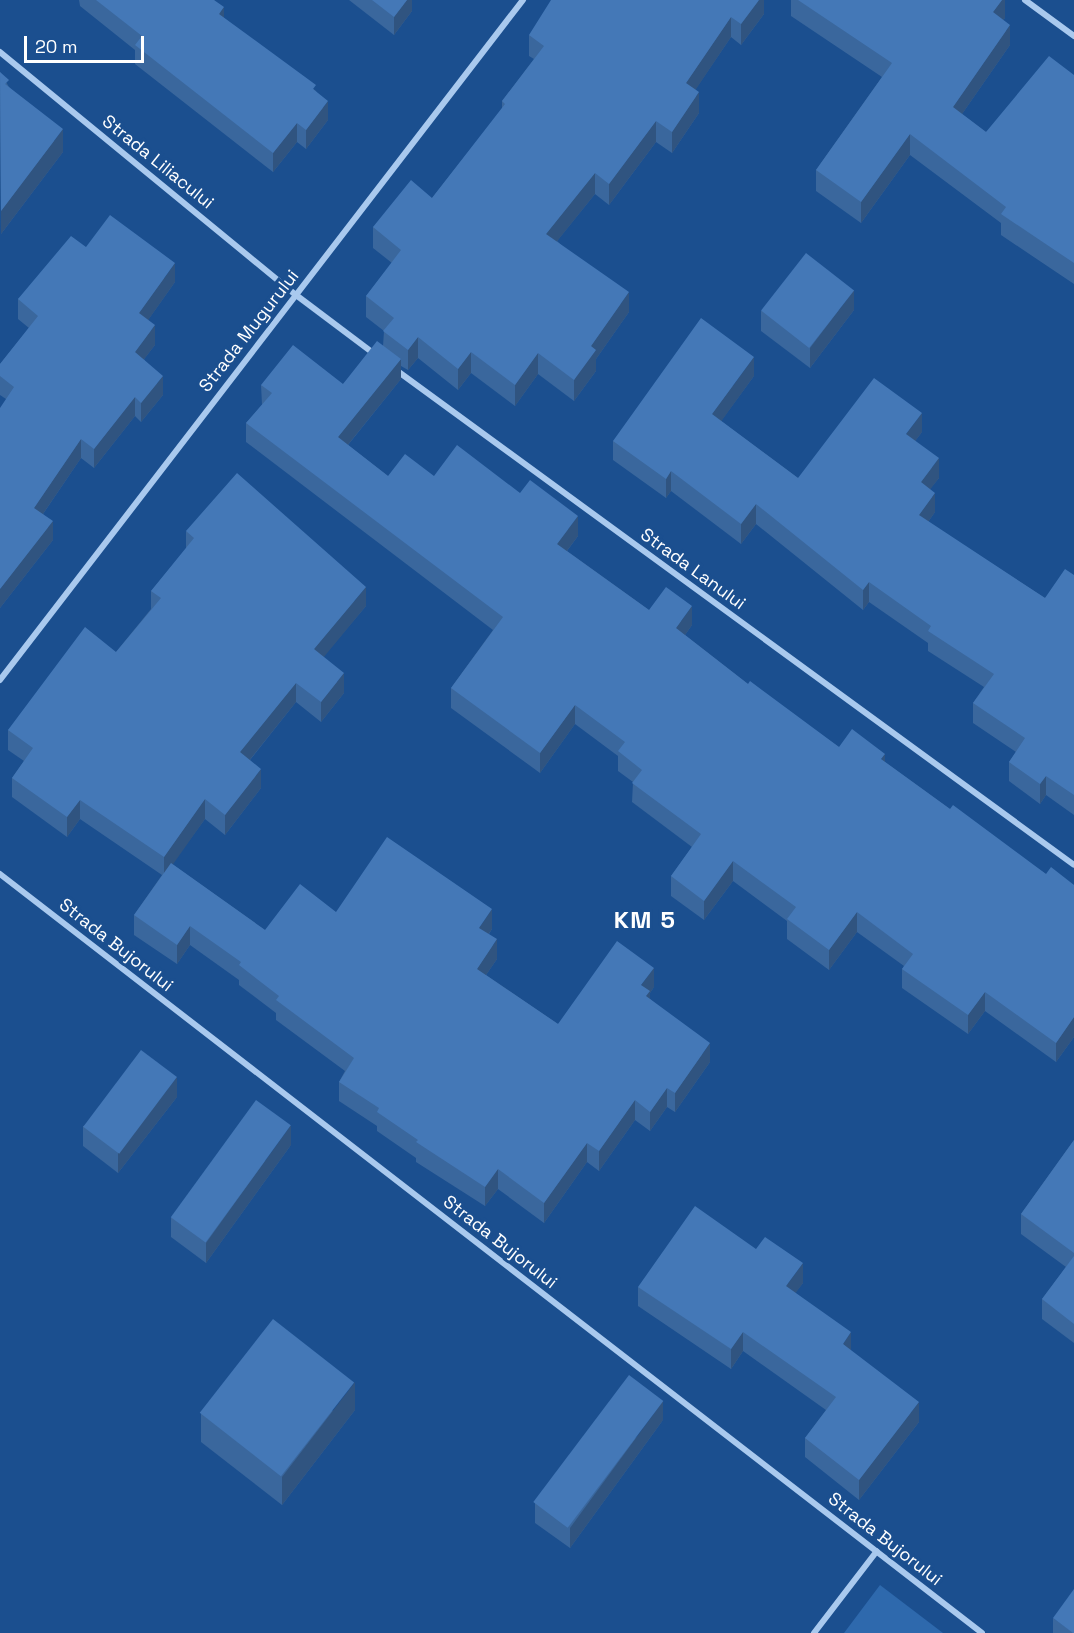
<!DOCTYPE html>
<html>
<head>
<meta charset="utf-8">
<style>
	body { margin:0 }
	#map { position:relative; width:1074px; height:1633px; overflow:hidden; background:#1b4f8f; font-family:"Space Grotesk",sans-serif }
	div>[style] { position:absolute }
	[style*='--x'] { left:calc(var(--x)*1px); top:calc(var(--y)*1px); width:calc(var(--w)*1px); rotate:calc(var(--a)*1deg) }
	.green>* { inset:0; background:#2e69ad }
	.minor>* { height:6px; margin:-3px; padding:0 3px; transform-origin:3px; border-radius:3px; background:#a9c9ee }
	.wall>* { inset:0; background:#3a679d }
	.shaded-wall>* { inset:0; background:#305480 }
	.building>* { inset:0; background:#4478b7; transform-origin:0 0 }
	span { translate:-50% -50%; white-space:nowrap; text-align:center; line-height:1.15; -webkit-text-stroke:6px #1b4f8f; paint-order:stroke }
	.street-label { font-size:18px; color:#fff }
	.district-label { font-size:24px; color:#fff; font-weight:700; letter-spacing:1.5px }
	.scale { position:absolute; left:24px; top:36px; width:120px; height:27px; box-sizing:border-box; border:3px solid #fff; border-top:0; padding-left:8px; font-size:18px; line-height:21px; white-space:nowrap; color:#fff; -webkit-text-stroke:4px #1b4f8f; paint-order:stroke }
</style>
</head>
<body>
<div id="map">
	<div class="green">
		<div style="clip-path:polygon(880px 1585px,943px 1633px,844px 1633px)"></div>
	</div>
	<div class="minor">
		<div style="--x:1025;--y:0;--w:61;--a:36.3"></div>
		<div style="--x:0;--y:52;--w:383;--a:39.4"></div>
		<div style="--x:296;--y:295;--w:100;--a:36.9"></div>
		<div style="--x:396;--y:370;--w:839;--a:36.13"></div>
		<div style="--x:0;--y:680;--w:858;--a:-52.44"></div>
		<div style="--x:0;--y:874;--w:1241;--a:37.7"></div>
		<div style="--x:814;--y:1633;--w:103;--a:-52.5"></div>
	</div>
	<div class="wall">
		<div style="clip-path:polygon(79px 0,214px 0,224px 18px,316px 91px,328px 120px,306px 149px,297px 142px,273px 172px,135px 64px,135px 50px,80px 6px)"></div>
		<div style="clip-path:polygon(349px 0,412px 0,412px 11px,394px 35px)"></div>
		<div style="clip-path:polygon(764px 0,764px 14px,741px 45px,731px 37px,695px 90px,699px 113px,672px 153px,656px 142px,609px 205px,595px 194px,557px 241px,629px 312px,596px 359px,596px 371px,574px 401px,538px 374px,515px 406px,471px 373px,458px 390px,418px 358px,408px 370px,401px 366px,401px 379px,348px 445px,388px 476px,434px 476px,520px 493px,578px 536px,567px 551px,649px 610px,692px 625px,685px 635px,748px 684px,839px 747px,885px 762px,950px 809px,1046px 874px,1074px 885px,1074px 1037px,1056px 1062px,985px 1011px,968px 1034px,902px 988px,902px 969px,904px 966px,857px 932px,829px 970px,787px 939px,787px 921px,733px 881px,704px 920px,671px 896px,671px 876px,692px 847px,632px 802px,633px 782px,618px 771px,618px 756px,575px 724px,540px 773px,451px 708px,451px 688px,493px 630px,246px 442px,246px 423px,262px 405px,261px 385px,343px 384px,383px 346px,384px 331px,366px 317px,366px 296px,392px 263px,373px 248px,373px 227px,432px 198px,502px 109px,502px 101px,534px 59px,529px 56px,529px 35px)"></div>
		<div style="clip-path:polygon(791px 0,1005px 0,1005px 18px,1003px 20px,1010px 45px,962px 114px,986px 132px,1074px 75px,1074px 284px,1001px 235px,1001px 223px,910px 155px,861px 223px,816px 191px,816px 170px,882px 77px,791px 16px)"></div>
		<div style="clip-path:polygon(0 72px,9px 87px,63px 152px,1px 234px)"></div>
		<div style="clip-path:polygon(86px 247px,175px 282px,148px 320px,155px 345px,144px 359px,163px 395px,141px 422px,135px 416px,94px 468px,81px 458px,43px 514px,53px 540px,0 608px,6px 399px,0 395px,0 364px,29px 328px,18px 319px,18px 299px)"></div>
		<div style="clip-path:polygon(854px 310px,810px 368px,761px 331px,761px 311px)"></div>
		<div style="clip-path:polygon(754px 376px,721px 421px,798px 478px,922px 432px,915px 441px,939px 478px,930px 489px,935px 512px,928px 522px,1045px 598px,1074px 575px,1074px 815px,1046px 795px,1040px 804px,1009px 781px,1009px 762px,1016px 752px,973px 723px,973px 703px,984px 687px,928px 651px,928px 643px,869px 602px,863px 610px,756px 524px,741px 544px,671px 491px,666px 498px,613px 460px,613px 441px)"></div>
		<div style="clip-path:polygon(186px 531px,366px 606px,323px 657px,344px 693px,321px 722px,296px 702px,250px 760px,261px 788px,225px 835px,205px 819px,172px 864px,265px 930px,336px 912px,492px 929px,489px 934px,497px 959px,486px 975px,558px 1024px,654px 987px,650px 993px,650px 999px,710px 1062px,675px 1112px,667px 1107px,650px 1131px,635px 1120px,599px 1171px,587px 1162px,544px 1223px,498px 1189px,485px 1206px,416px 1162px,416px 1158px,377px 1131px,377px 1126px,339px 1101px,339px 1082px,345px 1071px,276px 1020px,276px 1013px,239px 985px,239px 980px,190px 945px,177px 964px,134px 935px,134px 915px,162px 875px,80px 819px,67px 837px,12px 797px,12px 778px,24px 761px,8px 750px,8px 730px,116px 652px,151px 609px,151px 591px,186px 549px)"></div>
		<div style="clip-path:polygon(177px 1097px,118px 1173px,83px 1146px,83px 1126px)"></div>
		<div style="clip-path:polygon(1074px 1140px,1074px 1343px,1042px 1319px,1042px 1299px,1066px 1267px,1021px 1234px,1021px 1214px)"></div>
		<div style="clip-path:polygon(291px 1145px,206px 1263px,171px 1237px,171px 1218px)"></div>
		<div style="clip-path:polygon(803px 1283px,795px 1293px,919px 1422px,859px 1500px,805px 1457px,805px 1438px,826px 1410px,743px 1351px,731px 1369px,638px 1306px,638px 1287px)"></div>
		<div style="clip-path:polygon(355px 1410px,282px 1505px,201px 1442px,201px 1414px)"></div>
		<div style="clip-path:polygon(663px 1420px,570px 1548px,535px 1523px,535px 1503px)"></div>
		<div style="clip-path:polygon(1053px 1618px,1074px 1633px,1053px 1633px)"></div>
	</div>
	<div class="shaded-wall">
		<div style="clip-path:polygon(407px 0,412px 0,412px 11px,394px 35px,394px 17px)"></div>
		<div style="clip-path:polygon(759px 0,764px 0,764px 14px,741px 45px,741px 24px)"></div>
		<div style="clip-path:polygon(1002px 0,1005px 0,1005px 18px,993px 33px,993px 12px)"></div>
		<div style="clip-path:polygon(224px 7px,224px 26px,219px 14px)"></div>
		<div style="clip-path:polygon(731px 17px,731px 37px,686px 104px,686px 83px)"></div>
		<div style="clip-path:polygon(1010px 25px,1010px 45px,953px 127px,953px 107px)"></div>
		<div style="clip-path:polygon(699px 92px,699px 113px,672px 153px,672px 132px)"></div>
		<div style="clip-path:polygon(328px 101px,328px 120px,306px 149px,306px 130px)"></div>
		<div style="clip-path:polygon(656px 121px,656px 142px,609px 205px,609px 184px)"></div>
		<div style="clip-path:polygon(297px 123px,297px 142px,273px 172px,273px 153px)"></div>
		<div style="clip-path:polygon(63px 129px,63px 152px,1px 234px,1px 211px)"></div>
		<div style="clip-path:polygon(910px 134px,910px 155px,861px 223px,861px 202px)"></div>
		<div style="clip-path:polygon(595px 173px,595px 194px,546px 255px,546px 234px)"></div>
		<div style="clip-path:polygon(175px 263px,175px 282px,139px 333px,139px 313px)"></div>
		<div style="clip-path:polygon(854px 290px,854px 310px,810px 368px,810px 348px)"></div>
		<div style="clip-path:polygon(629px 292px,629px 312px,596px 359px,596px 371px,574px 401px,574px 380px,591px 346px)"></div>
		<div style="clip-path:polygon(155px 325px,155px 345px,135px 371px,135px 352px)"></div>
		<div style="clip-path:polygon(418px 337px,418px 358px,408px 370px,408px 350px)"></div>
		<div style="clip-path:polygon(471px 352px,471px 373px,458px 390px,458px 369px)"></div>
		<div style="clip-path:polygon(538px 353px,538px 374px,515px 406px,515px 385px)"></div>
		<div style="clip-path:polygon(754px 357px,754px 376px,712px 434px,712px 414px)"></div>
		<div style="clip-path:polygon(401px 359px,401px 379px,338px 457px,338px 437px)"></div>
		<div style="clip-path:polygon(163px 376px,163px 395px,141px 422px,141px 403px)"></div>
		<div style="clip-path:polygon(135px 397px,135px 416px,94px 468px,94px 449px)"></div>
		<div style="clip-path:polygon(922px 413px,922px 432px,906px 453px,906px 434px)"></div>
		<div style="clip-path:polygon(81px 439px,81px 458px,34px 527px,34px 508px)"></div>
		<div style="clip-path:polygon(939px 458px,939px 478px,921px 501px,921px 482px)"></div>
		<div style="clip-path:polygon(671px 471px,671px 491px,666px 498px,666px 479px)"></div>
		<div style="clip-path:polygon(935px 493px,935px 512px,919px 535px,919px 515px)"></div>
		<div style="clip-path:polygon(756px 504px,756px 524px,741px 544px,741px 524px)"></div>
		<div style="clip-path:polygon(578px 516px,578px 536px,557px 564px,557px 544px)"></div>
		<div style="clip-path:polygon(53px 521px,53px 540px,0 608px,0 589px)"></div>
		<div style="clip-path:polygon(869px 582px,869px 602px,863px 610px,863px 590px)"></div>
		<div style="clip-path:polygon(366px 587px,366px 606px,314px 669px,314px 649px)"></div>
		<div style="clip-path:polygon(692px 606px,692px 625px,676px 648px,676px 628px)"></div>
		<div style="clip-path:polygon(344px 673px,344px 693px,321px 722px,321px 702px)"></div>
		<div style="clip-path:polygon(296px 683px,296px 702px,240px 772px,240px 752px)"></div>
		<div style="clip-path:polygon(575px 705px,575px 724px,540px 773px,540px 753px)"></div>
		<div style="clip-path:polygon(885px 754px,885px 773px,881px 759px)"></div>
		<div style="clip-path:polygon(261px 769px,261px 788px,225px 835px,225px 815px)"></div>
		<div style="clip-path:polygon(1046px 776px,1046px 795px,1040px 804px,1040px 784px)"></div>
		<div style="clip-path:polygon(205px 799px,205px 819px,164px 877px,164px 857px)"></div>
		<div style="clip-path:polygon(80px 800px,80px 819px,67px 837px,67px 817px)"></div>
		<div style="clip-path:polygon(733px 861px,733px 881px,704px 920px,704px 901px)"></div>
		<div style="clip-path:polygon(492px 909px,492px 929px,479px 947px,479px 928px)"></div>
		<div style="clip-path:polygon(857px 912px,857px 932px,829px 970px,829px 950px)"></div>
		<div style="clip-path:polygon(190px 926px,190px 945px,177px 964px,177px 945px)"></div>
		<div style="clip-path:polygon(497px 939px,497px 959px,477px 988px,477px 969px)"></div>
		<div style="clip-path:polygon(654px 968px,654px 987px,650px 993px,650px 1011px,641px 985px)"></div>
		<div style="clip-path:polygon(985px 992px,985px 1011px,968px 1034px,968px 1015px)"></div>
		<div style="clip-path:polygon(1074px 1017px,1074px 1037px,1056px 1062px,1056px 1043px)"></div>
		<div style="clip-path:polygon(710px 1043px,710px 1062px,675px 1112px,675px 1093px)"></div>
		<div style="clip-path:polygon(177px 1077px,177px 1097px,118px 1173px,118px 1153px)"></div>
		<div style="clip-path:polygon(667px 1088px,667px 1107px,650px 1131px,650px 1112px)"></div>
		<div style="clip-path:polygon(635px 1100px,635px 1120px,599px 1171px,599px 1151px)"></div>
		<div style="clip-path:polygon(291px 1125px,291px 1145px,206px 1263px,206px 1243px)"></div>
		<div style="clip-path:polygon(587px 1143px,587px 1162px,544px 1223px,544px 1203px)"></div>
		<div style="clip-path:polygon(498px 1169px,498px 1189px,485px 1206px,485px 1187px)"></div>
		<div style="clip-path:polygon(803px 1263px,803px 1283px,786px 1306px,786px 1286px)"></div>
		<div style="clip-path:polygon(743px 1332px,743px 1351px,731px 1369px,731px 1349px)"></div>
		<div style="clip-path:polygon(851px 1332px,851px 1352px,843px 1344px)"></div>
		<div style="clip-path:polygon(355px 1382px,355px 1410px,282px 1505px,282px 1477px)"></div>
		<div style="clip-path:polygon(663px 1401px,663px 1420px,570px 1548px,570px 1528px)"></div>
		<div style="clip-path:polygon(919px 1402px,919px 1422px,859px 1500px,859px 1480px)"></div>
	</div>
	<div class="building">
		<div style="clip-path:polygon(96px 0,214px 0,224px 7px,219px 14px,316px 85px,313px 89px,328px 101px,306px 130px,297px 123px,273px 153px,135px 45px,142px 36px)"></div>
		<div style="clip-path:polygon(372px 0,407px 0,394px 17px)"></div>
		<div style="clip-path:polygon(551px 0,759px 0,741px 24px,731px 17px,686px 83px,699px 92px,672px 132px,656px 121px,609px 184px,595px 173px,546px 234px,629px 292px,591px 346px,596px 350px,574px 380px,538px 353px,515px 385px,471px 352px,458px 369px,418px 337px,408px 350px,383px 331px,394px 318px,366px 296px,401px 250px,373px 227px,411px 180px,432px 198px,505px 104px,502px 101px,544px 46px,529px 35px)"></div>
		<div style="clip-path:polygon(798px 0,1002px 0,993px 12px,1010px 25px,953px 107px,986px 132px,1049px 56px,1074px 75px,1074px 263px,1001px 214px,1006px 207px,910px 134px,861px 202px,816px 170px,892px 63px)"></div>
		<div style="clip-path:polygon(0 72px,9px 80px,5px 84px,63px 129px,1px 211px)"></div>
		<div style="clip-path:polygon(110px 215px,175px 263px,139px 313px,155px 325px,135px 352px,163px 376px,141px 403px,135px 397px,94px 449px,81px 439px,34px 508px,53px 521px,0 589px,0 408px,14px 387px,0 376px,0 364px,38px 316px,18px 299px,71px 236px,86px 247px)"></div>
		<div style="left:806px;top:253px;width:61px;height:73px;rotate:38deg"></div>
		<div style="clip-path:polygon(701px 318px,754px 357px,712px 414px,798px 478px,874px 378px,922px 413px,906px 434px,939px 458px,921px 482px,935px 493px,919px 515px,1045px 598px,1065px 569px,1074px 575px,1074px 795px,1046px 776px,1040px 784px,1009px 762px,1025px 738px,973px 703px,994px 674px,928px 631px,931px 626px,869px 582px,863px 590px,756px 504px,741px 524px,671px 471px,666px 479px,613px 441px)"></div>
		<div style="clip-path:polygon(377px 341px,401px 359px,338px 437px,388px 476px,405px 454px,434px 476px,457px 445px,520px 493px,530px 480px,578px 516px,557px 544px,649px 610px,666px 587px,692px 606px,676px 628px,748px 684px,750px 681px,839px 747px,852px 729px,885px 754px,881px 759px,950px 809px,953px 805px,1046px 874px,1051px 867px,1074px 885px,1074px 1017px,1056px 1043px,985px 992px,968px 1015px,902px 969px,913px 954px,857px 912px,829px 950px,787px 919px,796px 907px,733px 861px,704px 901px,671px 876px,701px 834px,632px 783px,642px 770px,618px 751px,625px 742px,575px 705px,540px 753px,451px 688px,503px 617px,246px 423px,272px 393px,261px 385px,293px 345px,343px 384px)"></div>
		<div style="clip-path:polygon(237px 473px,366px 587px,314px 649px,344px 673px,321px 702px,296px 683px,240px 752px,261px 769px,225px 815px,205px 799px,164px 857px,80px 800px,67px 817px,12px 778px,33px 748px,8px 730px,85px 627px,116px 652px,161px 598px,151px 591px,194px 538px,186px 531px)"></div>
		<div style="clip-path:polygon(387px 837px,492px 909px,479px 928px,497px 939px,477px 969px,558px 1024px,617px 941px,654px 968px,641px 985px,650px 991px,646px 996px,710px 1043px,675px 1093px,667px 1088px,650px 1112px,635px 1100px,599px 1151px,587px 1143px,544px 1203px,498px 1169px,485px 1187px,416px 1142px,418px 1140px,377px 1112px,379px 1108px,339px 1082px,354px 1058px,276px 1000px,279px 996px,239px 965px,241px 962px,190px 926px,177px 945px,134px 915px,171px 863px,265px 930px,300px 884px,336px 912px)"></div>
		<div style="left:141px;top:1050px;width:45px;height:96px;rotate:37deg"></div>
		<div style="left:256px;top:1100px;width:43px;height:145px;rotate:36deg"></div>
		<div style="clip-path:polygon(1074px 1140px,1074px 1253px,1021px 1214px)"></div>
		<div style="clip-path:polygon(695px 1206px,756px 1249px,765px 1237px,803px 1263px,786px 1286px,851px 1332px,843px 1344px,919px 1402px,859px 1480px,805px 1438px,836px 1397px,743px 1332px,731px 1349px,638px 1287px)"></div>
		<div style="clip-path:polygon(1074px 1256px,1074px 1324px,1042px 1299px)"></div>
		<div style="left:273px;top:1319px;width:103px;height:119px;rotate:38deg"></div>
		<div style="left:629px;top:1375px;width:43px;height:159px;rotate:37deg"></div>
		<div style="clip-path:polygon(1074px 1589px,1074px 1633px,1073px 1633px,1053px 1618px)"></div>
	</div>
	<div class="street-label">
		<span style="left:158px;top:162px;rotate:39deg">Strada Liliacului</span>
		<span style="left:249px;top:331px;rotate:-52deg">Strada Mugurului</span>
		<span style="left:693px;top:569px;rotate:36deg">Strada Lanului</span>
		<span style="left:116px;top:945px;rotate:38deg">Strada Bujorului</span>
		<span style="left:500px;top:1242px;rotate:38deg">Strada Bujorului</span>
		<span style="left:885px;top:1539px;rotate:38deg">Strada Bujorului</span>
	</div>
	<div class="district-label">
		<span style="left:645px;top:920px">KM 5</span>
	</div>
	<div class="scale">20 m</div>
</div>
</body>
</html>
